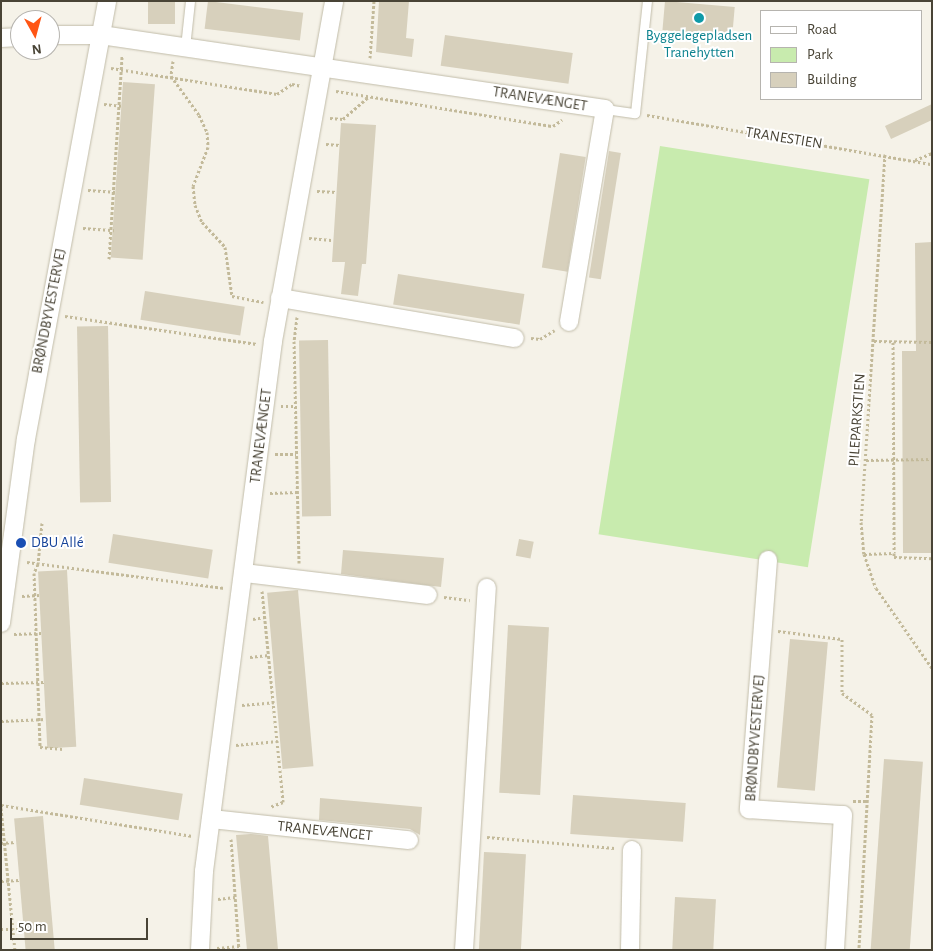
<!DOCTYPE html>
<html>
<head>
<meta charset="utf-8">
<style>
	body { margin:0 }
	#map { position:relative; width:933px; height:951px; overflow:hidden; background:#f5f2e8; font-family:"Alegreya Sans",sans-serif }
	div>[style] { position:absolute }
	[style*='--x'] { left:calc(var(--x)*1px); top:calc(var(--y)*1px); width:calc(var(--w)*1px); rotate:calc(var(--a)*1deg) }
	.green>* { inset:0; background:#c8ebae; transform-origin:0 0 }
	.building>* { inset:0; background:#d7d0bc; transform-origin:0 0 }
	.path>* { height:3px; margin-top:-1.5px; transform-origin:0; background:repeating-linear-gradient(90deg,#c3ba9a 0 2.5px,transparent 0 5px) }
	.roads { filter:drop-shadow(0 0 1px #c1bca9) drop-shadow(0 0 1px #c1bca9) }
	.lane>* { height:9px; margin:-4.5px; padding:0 4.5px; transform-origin:4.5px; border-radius:4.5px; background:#fff }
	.street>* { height:18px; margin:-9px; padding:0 9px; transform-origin:9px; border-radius:9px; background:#fff }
	.dots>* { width:14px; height:14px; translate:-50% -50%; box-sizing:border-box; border:2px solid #fff; border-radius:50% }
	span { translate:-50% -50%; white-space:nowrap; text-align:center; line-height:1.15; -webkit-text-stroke:4px #fff; paint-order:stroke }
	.culture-label { font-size:15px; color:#0d838f }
	.street-label { font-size:15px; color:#494436 }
	.transit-label { font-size:15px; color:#164399 }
	.left { translate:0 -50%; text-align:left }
	.frame { position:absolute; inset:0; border:2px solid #494436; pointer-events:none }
	.legend { position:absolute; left:760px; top:10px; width:162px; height:90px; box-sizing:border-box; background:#fff; border:1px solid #b6b4af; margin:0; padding:6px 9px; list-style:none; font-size:15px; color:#494436 }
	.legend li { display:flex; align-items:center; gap:10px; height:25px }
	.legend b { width:25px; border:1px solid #b6b4af }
	.north { position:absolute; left:10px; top:10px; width:50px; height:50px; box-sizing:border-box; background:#fff; border:1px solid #b6b4af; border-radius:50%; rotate:173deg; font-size:14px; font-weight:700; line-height:20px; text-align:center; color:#494436 }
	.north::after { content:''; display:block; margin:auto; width:18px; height:22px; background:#ff5514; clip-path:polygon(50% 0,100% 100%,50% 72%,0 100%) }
	.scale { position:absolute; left:10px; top:918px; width:138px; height:22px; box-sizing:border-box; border:2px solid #494436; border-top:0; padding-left:6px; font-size:15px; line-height:18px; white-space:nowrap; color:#494436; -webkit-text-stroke:4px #fff; paint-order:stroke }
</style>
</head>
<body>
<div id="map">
	<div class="green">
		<div style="left:660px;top:146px;width:212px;height:393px;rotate:9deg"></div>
	</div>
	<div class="building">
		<div style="left:148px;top:1px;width:27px;height:23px"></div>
		<div style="left:208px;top:1px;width:96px;height:28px;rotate:7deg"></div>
		<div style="clip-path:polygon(379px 1px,409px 1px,406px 38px,414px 39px,412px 57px,376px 52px)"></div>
		<div style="left:665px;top:1px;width:70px;height:29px;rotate:5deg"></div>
		<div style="left:445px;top:35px;width:129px;height:31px;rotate:8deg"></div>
		<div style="left:123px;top:82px;width:32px;height:176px;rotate:4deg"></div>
		<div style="clip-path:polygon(932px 104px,932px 120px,891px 139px,885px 126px)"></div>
		<div style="clip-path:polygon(341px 123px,376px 125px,366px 264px,362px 264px,358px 296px,341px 294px,345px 262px,332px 262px)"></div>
		<div style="left:609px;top:151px;width:12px;height:128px;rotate:9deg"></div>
		<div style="left:560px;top:153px;width:26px;height:116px;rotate:9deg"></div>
		<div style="clip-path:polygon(932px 242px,931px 553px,903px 553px,902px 351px,916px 351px,915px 243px)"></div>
		<div style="left:398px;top:274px;width:128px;height:31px;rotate:9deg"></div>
		<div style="left:145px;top:291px;width:101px;height:29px;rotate:9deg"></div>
		<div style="left:108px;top:326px;width:176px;height:31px;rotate:89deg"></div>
		<div style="left:328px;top:340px;width:176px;height:29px;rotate:89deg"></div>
		<div style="left:113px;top:534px;width:101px;height:29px;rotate:9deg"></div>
		<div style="left:519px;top:539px;width:15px;height:17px;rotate:11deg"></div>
		<div style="clip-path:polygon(343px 550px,444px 558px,441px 587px,341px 574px)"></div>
		<div style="left:67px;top:570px;width:177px;height:29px;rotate:87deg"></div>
		<div style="left:298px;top:590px;width:177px;height:31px;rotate:85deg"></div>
		<div style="left:508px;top:625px;width:41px;height:168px;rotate:3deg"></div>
		<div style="left:790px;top:639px;width:38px;height:149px;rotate:5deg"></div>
		<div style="left:884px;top:759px;width:39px;height:191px;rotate:4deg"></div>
		<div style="left:84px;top:778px;width:100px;height:27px;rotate:9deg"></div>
		<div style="left:573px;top:795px;width:113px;height:39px;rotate:4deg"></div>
		<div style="clip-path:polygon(320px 798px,422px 807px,420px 835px,410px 829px,319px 820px)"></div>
		<div style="left:43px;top:816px;width:134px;height:29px;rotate:85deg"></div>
		<div style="clip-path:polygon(251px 834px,268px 836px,278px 950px,247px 950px,236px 835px)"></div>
		<div style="left:484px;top:852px;width:42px;height:98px;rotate:3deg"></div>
		<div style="left:675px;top:897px;width:41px;height:53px;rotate:3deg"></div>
	</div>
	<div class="path">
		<div style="--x:370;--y:58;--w:57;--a:-86"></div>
		<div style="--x:173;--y:61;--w:15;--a:98"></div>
		<div style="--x:171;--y:76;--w:48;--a:54.3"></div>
		<div style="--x:199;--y:115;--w:19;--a:65"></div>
		<div style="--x:207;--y:132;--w:15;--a:86"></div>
		<div style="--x:208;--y:147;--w:42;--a:111"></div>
		<div style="--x:193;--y:186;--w:19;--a:84"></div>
		<div style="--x:195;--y:205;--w:18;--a:68"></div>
		<div style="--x:202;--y:222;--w:34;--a:47"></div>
		<div style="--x:225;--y:247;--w:49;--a:81.9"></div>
		<div style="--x:232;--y:296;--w:32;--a:11"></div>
		<div style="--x:111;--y:68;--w:168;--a:8.9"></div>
		<div style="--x:277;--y:94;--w:18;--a:-34"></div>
		<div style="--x:292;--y:84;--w:10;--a:11"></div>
		<div style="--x:336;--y:91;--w:220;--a:9.2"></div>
		<div style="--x:553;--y:126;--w:11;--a:-34"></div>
		<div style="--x:104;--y:104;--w:18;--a:6"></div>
		<div style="--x:647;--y:115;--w:289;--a:9.8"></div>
		<div style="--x:330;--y:118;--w:13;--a:4"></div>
		<div style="--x:343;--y:119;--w:33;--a:-41"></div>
		<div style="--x:326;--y:144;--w:14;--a:4"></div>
		<div style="--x:885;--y:154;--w:369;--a:93.7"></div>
		<div style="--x:861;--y:522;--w:32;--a:85"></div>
		<div style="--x:864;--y:554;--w:36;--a:71"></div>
		<div style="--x:876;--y:588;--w:98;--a:55"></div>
		<div style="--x:915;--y:160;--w:18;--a:-22"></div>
		<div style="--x:88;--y:190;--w:29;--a:4"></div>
		<div style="--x:317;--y:191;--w:20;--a:3"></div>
		<div style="--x:83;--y:228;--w:31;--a:4"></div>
		<div style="--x:309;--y:238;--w:25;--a:5"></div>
		<div style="--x:109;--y:259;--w:203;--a:-86.3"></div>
		<div style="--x:65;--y:316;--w:194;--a:8.3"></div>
		<div style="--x:297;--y:317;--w:24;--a:97"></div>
		<div style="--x:294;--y:341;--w:222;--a:88.7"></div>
		<div style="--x:531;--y:338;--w:9;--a:6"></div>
		<div style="--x:540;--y:339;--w:17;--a:-31"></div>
		<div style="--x:874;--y:341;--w:58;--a:1"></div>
		<div style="--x:893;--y:342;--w:211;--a:89.7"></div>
		<div style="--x:281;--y:406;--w:14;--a:0"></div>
		<div style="--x:275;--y:454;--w:21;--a:0"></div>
		<div style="--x:866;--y:460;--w:66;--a:-0.9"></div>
		<div style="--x:270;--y:493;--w:27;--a:-2"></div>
		<div style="--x:42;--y:523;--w:41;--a:95.6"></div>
		<div style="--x:38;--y:564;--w:10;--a:114"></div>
		<div style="--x:34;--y:573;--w:174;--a:88"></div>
		<div style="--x:40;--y:747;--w:23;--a:5"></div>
		<div style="--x:864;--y:554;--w:30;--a:-2"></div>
		<div style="--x:894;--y:553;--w:4;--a:90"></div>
		<div style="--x:894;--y:557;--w:38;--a:2"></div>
		<div style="--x:27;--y:562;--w:199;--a:7.5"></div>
		<div style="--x:262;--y:591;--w:212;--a:84.3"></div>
		<div style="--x:283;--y:802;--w:14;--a:159"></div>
		<div style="--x:22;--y:596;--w:17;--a:-3"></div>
		<div style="--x:444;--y:597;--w:26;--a:7"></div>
		<div style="--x:253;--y:619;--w:12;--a:-9"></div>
		<div style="--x:778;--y:631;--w:64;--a:7.1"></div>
		<div style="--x:842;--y:639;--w:54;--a:90"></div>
		<div style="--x:842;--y:693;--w:37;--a:36"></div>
		<div style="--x:872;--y:715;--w:235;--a:93.2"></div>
		<div style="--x:14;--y:634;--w:27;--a:-2"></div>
		<div style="--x:250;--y:657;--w:19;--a:-6"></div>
		<div style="--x:1;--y:683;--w:43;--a:-1.3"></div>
		<div style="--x:242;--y:705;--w:32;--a:-5"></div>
		<div style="--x:1;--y:721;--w:45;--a:-2.5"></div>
		<div style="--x:236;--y:745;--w:42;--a:-5.4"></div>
		<div style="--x:853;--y:801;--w:14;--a:0"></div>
		<div style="--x:1;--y:805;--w:194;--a:9.2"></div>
		<div style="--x:1;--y:808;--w:143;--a:84.4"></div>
		<div style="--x:487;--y:837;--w:128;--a:4.9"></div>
		<div style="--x:231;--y:839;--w:111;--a:85.9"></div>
		<div style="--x:1;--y:843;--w:15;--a:-4"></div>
		<div style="--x:1;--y:881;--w:18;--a:-3"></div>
		<div style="--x:218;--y:899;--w:17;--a:-7"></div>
		<div style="--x:1;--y:929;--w:22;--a:0"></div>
		<div style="--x:217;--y:948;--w:22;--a:-5"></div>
	</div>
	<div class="roads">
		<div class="lane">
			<div style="--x:185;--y:47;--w:46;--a:-83.8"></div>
			<div style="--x:605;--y:109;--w:30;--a:8"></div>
			<div style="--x:635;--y:113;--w:113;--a:-83.9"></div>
		</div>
		<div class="street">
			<div style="--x:50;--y:35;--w:51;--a:0"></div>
			<div style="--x:101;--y:35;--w:509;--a:8.35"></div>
			<div style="--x:605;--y:109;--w:216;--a:99.6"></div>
			<div style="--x:1;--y:38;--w:19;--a:-3"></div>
			<div style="--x:280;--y:298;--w:238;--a:9.7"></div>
			<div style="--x:768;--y:560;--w:250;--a:94.4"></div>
			<div style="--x:749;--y:809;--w:94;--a:3.7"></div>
			<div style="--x:843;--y:815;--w:135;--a:93.4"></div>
			<div style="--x:244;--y:573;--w:185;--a:6.8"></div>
			<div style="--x:1;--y:623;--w:186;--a:-82.3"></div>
			<div style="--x:26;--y:439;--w:445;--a:-79.5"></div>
			<div style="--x:211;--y:819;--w:199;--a:6.1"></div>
			<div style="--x:200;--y:950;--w:79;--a:-87.1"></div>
			<div style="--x:204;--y:871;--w:534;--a:-82.58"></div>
			<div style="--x:273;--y:341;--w:345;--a:-79.8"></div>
			<div style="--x:464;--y:950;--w:363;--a:-86.4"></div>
			<div style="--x:630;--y:950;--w:100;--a:-88.9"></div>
		</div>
	</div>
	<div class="dots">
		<div style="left:699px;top:18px;background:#0f9aa8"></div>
		<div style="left:21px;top:543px;background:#1a4fb4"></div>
	</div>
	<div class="culture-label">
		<span style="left:699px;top:44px">Byggelegepladsen<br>Tranehytten</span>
	</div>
	<div class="street-label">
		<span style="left:540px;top:99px;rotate:9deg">TRANEVÆNGET</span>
		<span style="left:784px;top:138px;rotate:9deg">TRANESTIEN</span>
		<span style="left:49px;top:311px;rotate:-79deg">BRØNDBYVESTERVEJ</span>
		<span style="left:857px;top:420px;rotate:-86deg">PILEPARKSTIEN</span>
		<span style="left:261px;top:436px;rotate:-83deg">TRANEVÆNGET</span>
		<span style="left:755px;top:738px;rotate:-86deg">BRØNDBYVESTERVEJ</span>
		<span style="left:325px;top:831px;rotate:6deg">TRANEVÆNGET</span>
	</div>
	<div class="transit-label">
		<span class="left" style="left:31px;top:543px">DBU Allé</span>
	</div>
	<div class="frame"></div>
	<ul class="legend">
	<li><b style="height:6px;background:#fff"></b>Road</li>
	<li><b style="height:14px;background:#c8ebae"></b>Park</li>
	<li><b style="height:14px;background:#d7d0bc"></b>Building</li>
	</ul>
	<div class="north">N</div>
	<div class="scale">50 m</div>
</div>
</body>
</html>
